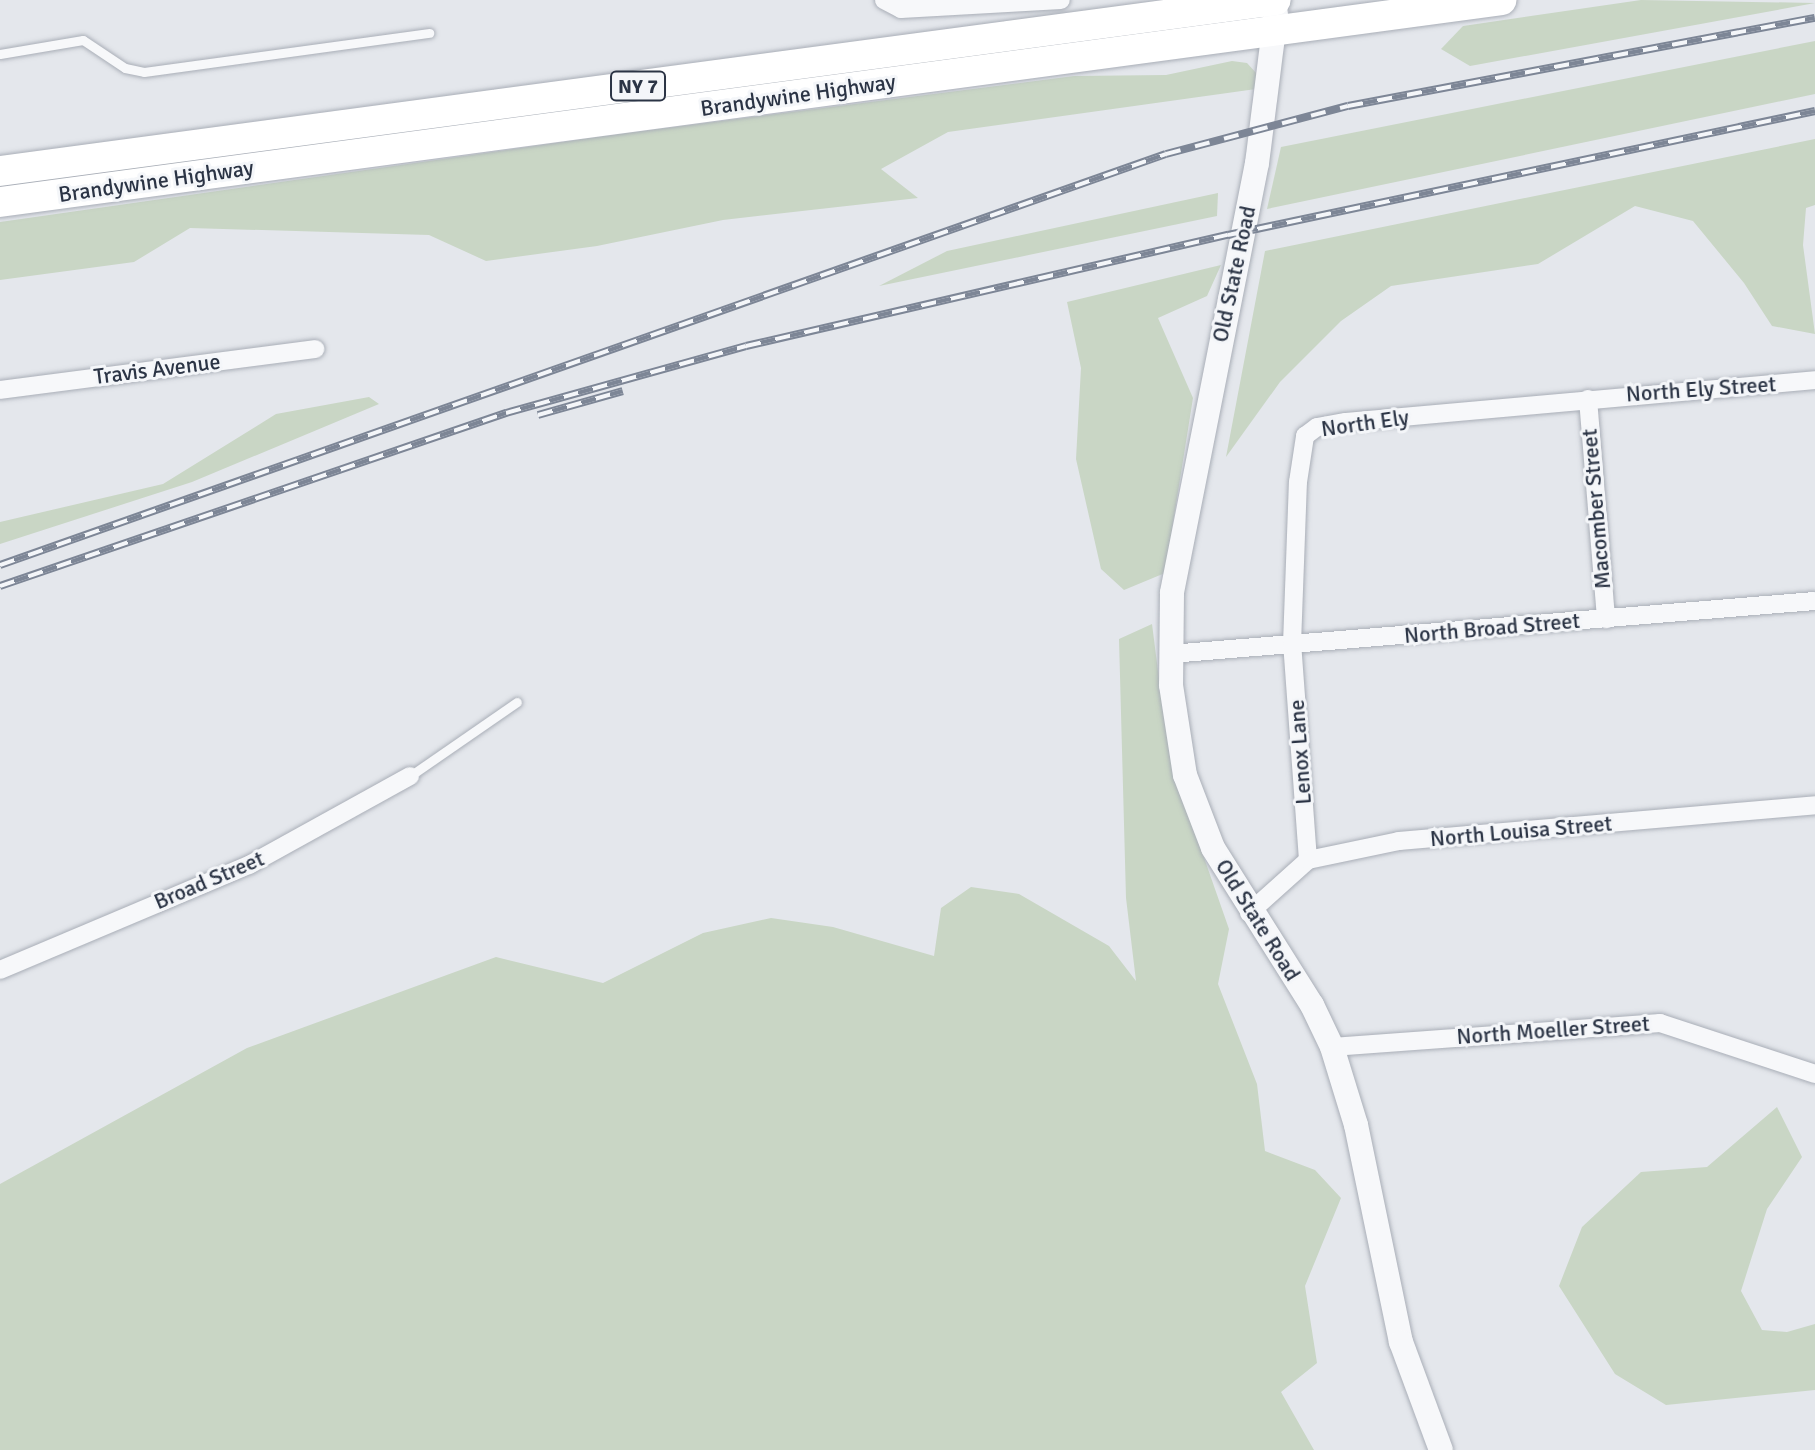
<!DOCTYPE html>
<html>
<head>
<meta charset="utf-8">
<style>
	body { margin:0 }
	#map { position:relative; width:1815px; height:1450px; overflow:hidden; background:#e4e7ec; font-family:Signika,sans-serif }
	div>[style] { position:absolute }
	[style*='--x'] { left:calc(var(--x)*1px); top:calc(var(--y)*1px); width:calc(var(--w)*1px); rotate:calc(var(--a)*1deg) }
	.green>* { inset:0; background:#c9d6c5 }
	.roads { filter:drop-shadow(0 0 2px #a9aeb7) drop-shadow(0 0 2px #a9aeb7) }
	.service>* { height:9px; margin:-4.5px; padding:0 4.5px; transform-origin:4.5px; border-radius:4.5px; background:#f7f8fa }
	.minor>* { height:18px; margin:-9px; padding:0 9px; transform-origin:9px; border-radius:9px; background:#f7f8fa }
	.tertiary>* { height:24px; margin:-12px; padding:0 12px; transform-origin:12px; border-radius:12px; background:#f7f8fa }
	.primary>* { height:30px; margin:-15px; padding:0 15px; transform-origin:15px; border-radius:15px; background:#fff }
	.rail>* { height:8px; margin-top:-4px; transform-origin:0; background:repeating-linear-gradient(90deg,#f4f6f9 0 15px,#7d8696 0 30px); box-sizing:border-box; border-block:2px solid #7d8696 }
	span { translate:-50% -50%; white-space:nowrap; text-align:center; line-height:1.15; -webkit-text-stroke:6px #f4f6f9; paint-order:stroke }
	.shield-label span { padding:2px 6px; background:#f4f6f9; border:2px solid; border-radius:6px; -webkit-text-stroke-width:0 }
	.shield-label { font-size:20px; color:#2b3445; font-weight:700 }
	.street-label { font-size:22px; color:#2b3445 }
</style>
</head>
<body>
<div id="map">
	<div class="green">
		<div style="clip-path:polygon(1641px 0,1815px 3px,1470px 66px,1441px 49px,1463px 26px)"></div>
		<div style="clip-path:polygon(1815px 41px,1815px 94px,1267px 209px,1281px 147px)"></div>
		<div style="clip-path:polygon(1232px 61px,1247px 63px,1258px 75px,1256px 89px,948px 132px,881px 169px,918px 198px,723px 220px,597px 246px,486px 261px,429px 235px,190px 228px,134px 262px,0 280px,0 222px,604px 136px,1074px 76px,1166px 75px)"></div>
		<div style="clip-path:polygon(1815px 139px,1815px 205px,1806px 208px,1803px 245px,1815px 334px,1772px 326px,1744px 283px,1693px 221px,1635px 206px,1538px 264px,1391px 286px,1341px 321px,1280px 382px,1226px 457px,1265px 251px)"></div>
		<div style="clip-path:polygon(1218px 193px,1217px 216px,879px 286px,947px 251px)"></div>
		<div style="clip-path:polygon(1221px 265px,1207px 296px,1158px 318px,1193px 398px,1165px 573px,1124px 590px,1101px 569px,1076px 459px,1081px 368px,1067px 302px)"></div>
		<div style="clip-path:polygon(369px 397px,379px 404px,192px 482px,0 544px,0 522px,163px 484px,276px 414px)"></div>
		<div style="clip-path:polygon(1152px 624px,1164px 718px,1187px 809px,1229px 929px,1218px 984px,1257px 1084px,1265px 1151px,1315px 1170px,1341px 1198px,1305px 1286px,1317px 1363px,1281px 1392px,1314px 1450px,0 1450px,0 1184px,247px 1048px,496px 957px,603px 983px,703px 933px,771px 918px,833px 927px,934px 956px,941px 908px,971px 887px,1019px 894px,1109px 946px,1136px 981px,1126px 898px,1119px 639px)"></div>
		<div style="clip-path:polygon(1777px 1107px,1802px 1157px,1767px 1209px,1741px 1291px,1762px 1330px,1787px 1332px,1815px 1324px,1815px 1390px,1666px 1405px,1615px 1374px,1559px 1286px,1582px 1227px,1641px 1172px,1707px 1167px)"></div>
	</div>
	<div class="roads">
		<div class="service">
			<div style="--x:0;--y:54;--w:84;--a:-9.6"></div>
			<div style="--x:83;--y:40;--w:50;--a:33.7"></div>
			<div style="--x:125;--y:68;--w:19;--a:12"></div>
			<div style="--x:144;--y:72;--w:288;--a:-7.8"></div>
			<div style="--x:410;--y:776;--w:130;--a:-34.7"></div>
		</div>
		<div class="minor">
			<div style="--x:884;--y:0;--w:19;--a:28"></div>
			<div style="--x:901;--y:9;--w:160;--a:-3.2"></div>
			<div style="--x:0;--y:390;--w:318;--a:-7.4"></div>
			<div style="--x:1588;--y:399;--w:221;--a:85.3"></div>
			<div style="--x:1170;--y:654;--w:647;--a:-4.7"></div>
			<div style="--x:1308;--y:860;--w:217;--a:-94.2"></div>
			<div style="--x:1292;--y:644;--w:162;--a:-87.9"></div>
			<div style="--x:1298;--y:482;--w:47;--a:-81.3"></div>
			<div style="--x:1305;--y:436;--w:15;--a:-37"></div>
			<div style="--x:1317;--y:427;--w:29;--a:-10"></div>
			<div style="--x:1346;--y:422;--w:471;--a:-5.1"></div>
			<div style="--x:1249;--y:913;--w:79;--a:-41.9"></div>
			<div style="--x:1308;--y:860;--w:93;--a:-11.8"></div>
			<div style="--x:1399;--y:841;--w:418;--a:-4.9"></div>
			<div style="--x:0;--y:970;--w:270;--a:-22.9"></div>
			<div style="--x:249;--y:865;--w:184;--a:-28.9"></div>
			<div style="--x:1332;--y:1047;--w:329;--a:-4.2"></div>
			<div style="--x:1660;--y:1023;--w:163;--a:18.2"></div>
		</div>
		<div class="tertiary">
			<div style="--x:1276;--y:13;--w:151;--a:97.2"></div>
			<div style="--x:1257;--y:163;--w:438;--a:101.2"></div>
			<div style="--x:1172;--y:593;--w:92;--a:90.6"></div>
			<div style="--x:1171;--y:685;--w:91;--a:81.2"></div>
			<div style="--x:1185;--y:775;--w:78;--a:69"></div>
			<div style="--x:1213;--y:848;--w:186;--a:57.8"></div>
			<div style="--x:1312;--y:1005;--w:47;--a:64.5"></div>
			<div style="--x:1332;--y:1047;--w:82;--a:72.9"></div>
			<div style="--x:1356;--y:1125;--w:222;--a:78.3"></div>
			<div style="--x:1401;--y:1342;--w:115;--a:69.7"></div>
		</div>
		<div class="primary">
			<div style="--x:0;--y:171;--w:1287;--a:-7.63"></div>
			<div style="--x:0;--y:202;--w:1515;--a:-7.66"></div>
		</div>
	</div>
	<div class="rail">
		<div style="--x:538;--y:415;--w:88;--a:-15.8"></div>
		<div style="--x:0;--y:565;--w:1236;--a:-19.42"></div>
		<div style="--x:1166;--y:154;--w:188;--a:-14.8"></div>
		<div style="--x:1348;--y:106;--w:475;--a:-10.7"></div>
		<div style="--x:0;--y:586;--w:535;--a:-18.88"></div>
		<div style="--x:506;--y:413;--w:249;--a:-15.6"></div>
		<div style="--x:746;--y:346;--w:495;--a:-13"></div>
		<div style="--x:1228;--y:235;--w:600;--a:-11.93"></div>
	</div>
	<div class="shield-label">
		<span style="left:638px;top:86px">NY 7</span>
	</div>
	<div class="street-label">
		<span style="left:798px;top:95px;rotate:-8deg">Brandywine Highway</span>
		<span style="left:156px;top:181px;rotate:-8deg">Brandywine Highway</span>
		<span style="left:1234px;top:274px;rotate:-78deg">Old State Road</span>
		<span style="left:157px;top:369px;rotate:-7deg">Travis Avenue</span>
		<span style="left:1701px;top:389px;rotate:-4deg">North Ely Street</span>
		<span style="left:1365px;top:423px;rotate:-8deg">North Ely</span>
		<span style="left:1596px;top:509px;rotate:-95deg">Macomber Street</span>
		<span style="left:1492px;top:628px;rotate:-5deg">North Broad Street</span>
		<span style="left:1300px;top:752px;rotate:-94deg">Lenox Lane</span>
		<span style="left:1521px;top:831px;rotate:-5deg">North Louisa Street</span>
		<span style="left:209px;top:880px;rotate:-23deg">Broad Street</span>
		<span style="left:1258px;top:920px;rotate:58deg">Old State Road</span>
		<span style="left:1553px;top:1030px;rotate:-4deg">North Moeller Street</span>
	</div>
</div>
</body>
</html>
